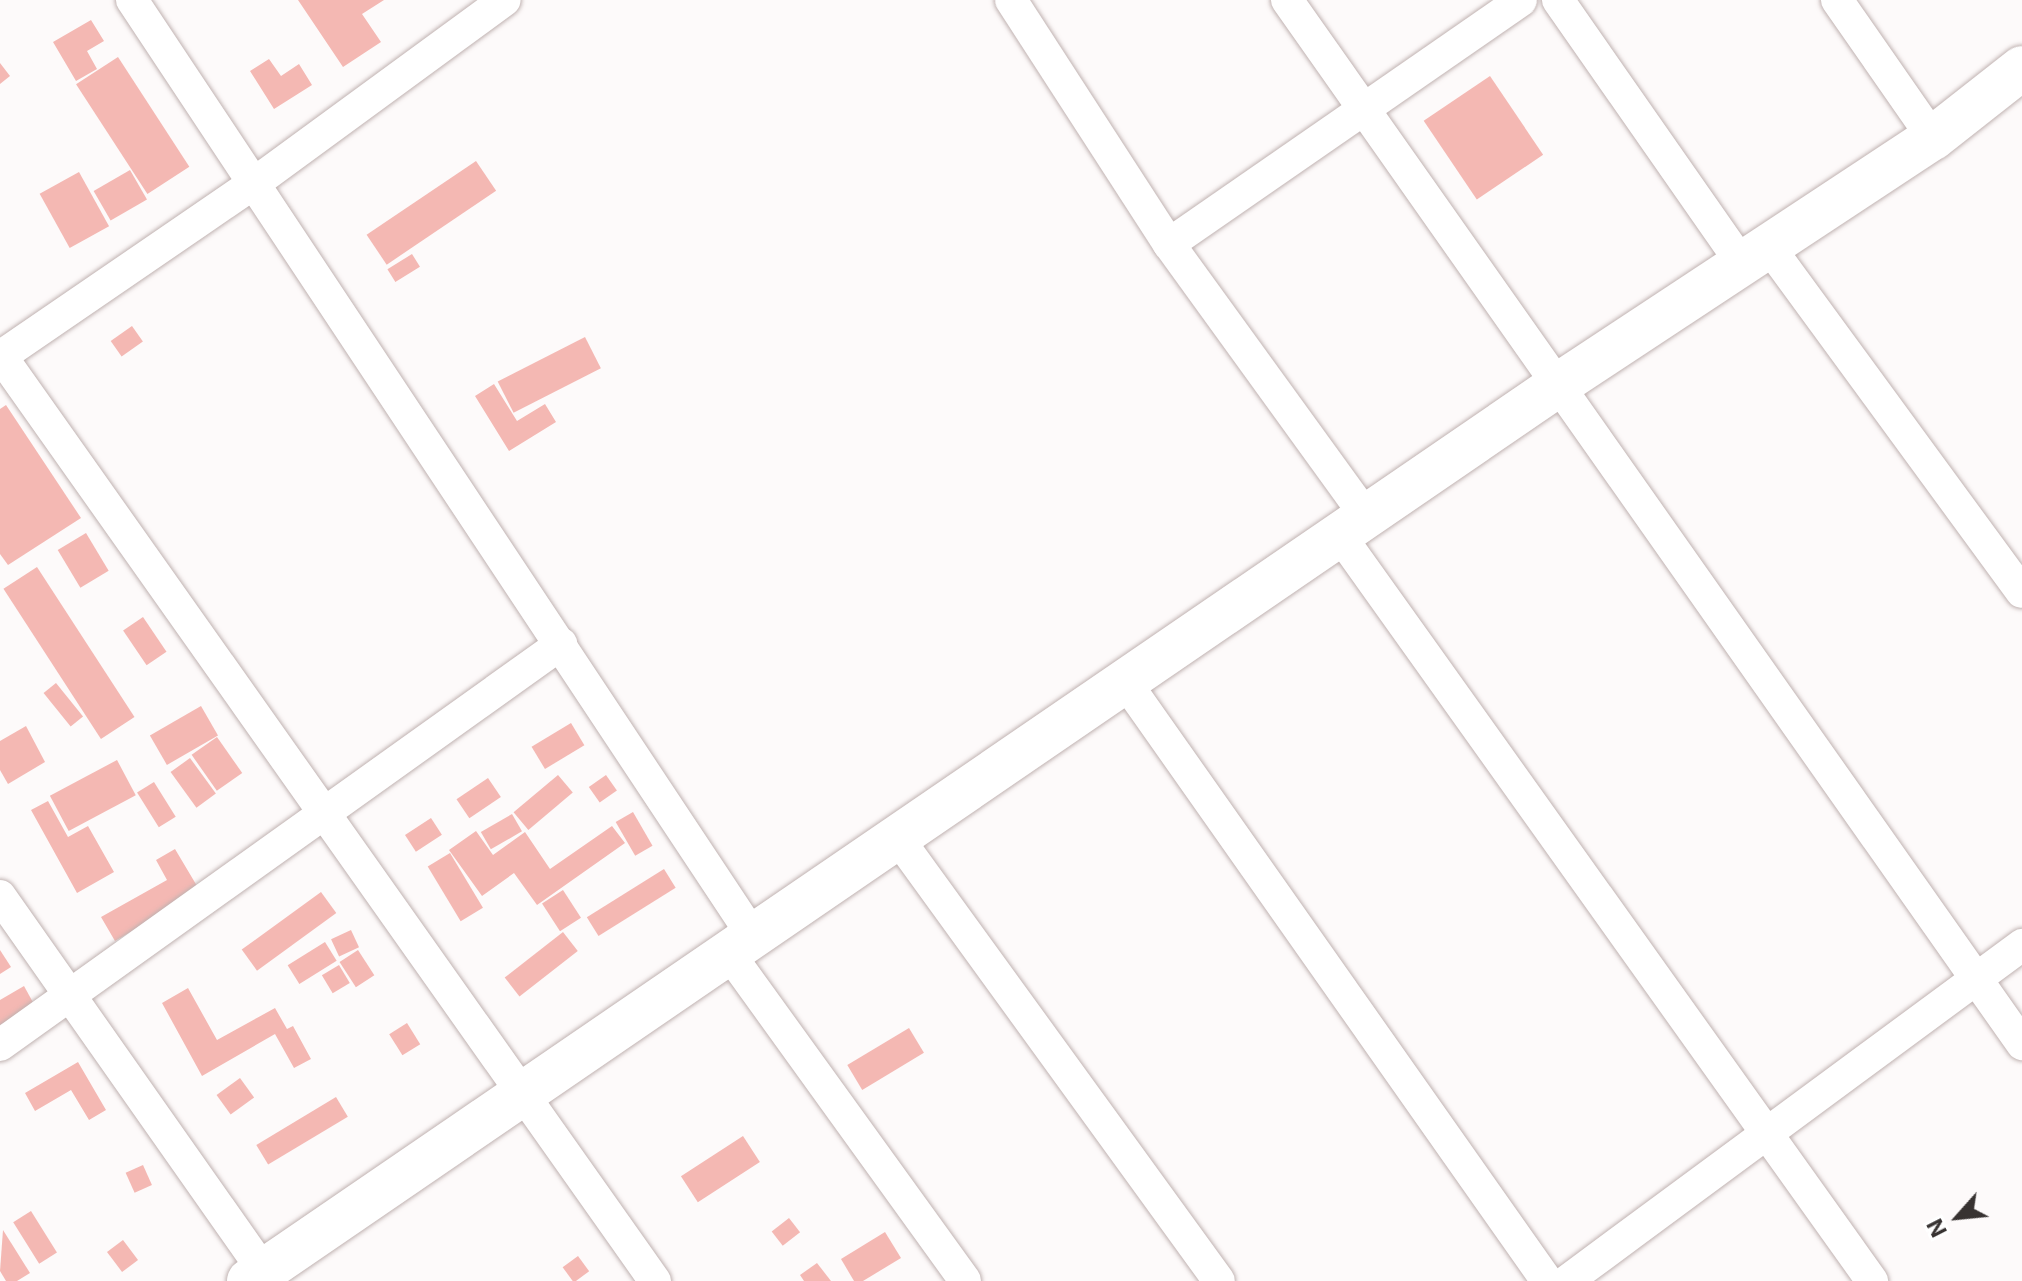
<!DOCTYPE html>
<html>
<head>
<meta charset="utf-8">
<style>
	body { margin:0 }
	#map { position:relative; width:2022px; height:1281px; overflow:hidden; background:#fdfafa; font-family:Inter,sans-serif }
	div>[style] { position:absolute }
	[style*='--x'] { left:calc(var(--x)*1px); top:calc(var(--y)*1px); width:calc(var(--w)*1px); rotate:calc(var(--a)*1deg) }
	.building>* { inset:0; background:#f4b8b3; transform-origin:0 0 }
	.roads { filter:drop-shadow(0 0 2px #c0b2b1) drop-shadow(0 0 2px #c0b2b1) }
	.street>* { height:32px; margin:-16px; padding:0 16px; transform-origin:16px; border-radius:16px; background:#fff }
	.secondary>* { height:44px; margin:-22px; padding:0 22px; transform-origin:22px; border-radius:22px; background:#fff }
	span { translate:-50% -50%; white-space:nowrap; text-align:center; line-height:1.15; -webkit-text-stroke:6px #fff; paint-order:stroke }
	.north { position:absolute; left:1918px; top:1177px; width:80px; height:80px; -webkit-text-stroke:6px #fff; paint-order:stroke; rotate:243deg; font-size:22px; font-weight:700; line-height:32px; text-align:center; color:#373231 }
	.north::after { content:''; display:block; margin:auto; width:28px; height:36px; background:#373231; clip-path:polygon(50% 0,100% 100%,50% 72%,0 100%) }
</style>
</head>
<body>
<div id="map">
	<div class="building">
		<div style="clip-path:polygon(298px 0,384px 0,362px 14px,381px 42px,343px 67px)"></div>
		<div style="clip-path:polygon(91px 20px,104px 41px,87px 51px,97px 69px,76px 81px,53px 42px)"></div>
		<div style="left:118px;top:57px;width:131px;height:50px;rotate:57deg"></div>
		<div style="clip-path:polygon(269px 59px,281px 76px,299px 64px,312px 85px,274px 109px,250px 71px)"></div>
		<div style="clip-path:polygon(0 63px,10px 76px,0 84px)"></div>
		<div style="left:1490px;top:76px;width:95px;height:80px;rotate:56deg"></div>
		<div style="left:476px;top:161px;width:36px;height:132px;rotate:56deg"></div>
		<div style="left:130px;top:170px;width:34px;height:42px;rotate:60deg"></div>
		<div style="left:79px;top:172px;width:62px;height:45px;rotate:61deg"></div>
		<div style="left:412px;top:254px;width:15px;height:29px;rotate:58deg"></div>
		<div style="left:132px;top:326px;width:19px;height:26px;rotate:55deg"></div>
		<div style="left:585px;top:337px;width:35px;height:98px;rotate:63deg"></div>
		<div style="clip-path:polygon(494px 384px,517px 421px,545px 404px,556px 422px,509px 451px,475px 396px)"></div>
		<div style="clip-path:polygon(6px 405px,81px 518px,8px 565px,0 554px,0 409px)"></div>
		<div style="left:86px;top:533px;width:44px;height:33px;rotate:59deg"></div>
		<div style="left:37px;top:567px;width:179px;height:40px;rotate:57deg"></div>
		<div style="left:143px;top:617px;width:42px;height:24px;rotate:56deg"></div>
		<div style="left:56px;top:683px;width:43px;height:16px;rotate:51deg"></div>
		<div style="left:201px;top:706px;width:34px;height:59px;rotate:60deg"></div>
		<div style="left:571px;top:723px;width:26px;height:46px;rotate:59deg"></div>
		<div style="clip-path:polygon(26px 726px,45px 762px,8px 784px,0 770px,0 741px)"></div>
		<div style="left:217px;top:737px;width:44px;height:31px;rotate:55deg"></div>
		<div style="left:190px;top:758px;width:44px;height:24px;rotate:54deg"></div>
		<div style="left:117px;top:760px;width:40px;height:76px;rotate:62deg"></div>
		<div style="left:558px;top:775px;width:23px;height:58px;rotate:50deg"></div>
		<div style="left:606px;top:775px;width:19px;height:21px;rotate:55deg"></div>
		<div style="left:488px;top:778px;width:23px;height:38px;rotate:56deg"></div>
		<div style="left:154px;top:782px;width:41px;height:20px;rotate:58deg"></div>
		<div style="clip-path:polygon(48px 801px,68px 837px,88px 826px,114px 872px,77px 893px,31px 810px)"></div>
		<div style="left:633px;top:812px;width:39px;height:20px;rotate:60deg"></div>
		<div style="left:512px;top:814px;width:20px;height:36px;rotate:60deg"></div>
		<div style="left:431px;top:818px;width:20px;height:31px;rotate:57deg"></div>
		<div style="clip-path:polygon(612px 826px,625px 843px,537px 905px,514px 873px,482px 896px,449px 850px,476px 831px,493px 855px,525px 832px,550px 869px)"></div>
		<div style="clip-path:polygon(175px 849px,200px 891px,115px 941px,101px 917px,167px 880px,156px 860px)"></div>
		<div style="left:450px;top:853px;width:64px;height:26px;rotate:59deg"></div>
		<div style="left:664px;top:869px;width:22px;height:91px;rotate:58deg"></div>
		<div style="left:563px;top:890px;width:33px;height:25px;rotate:57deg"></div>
		<div style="left:321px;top:892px;width:26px;height:98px;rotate:54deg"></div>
		<div style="left:351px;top:930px;width:19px;height:22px;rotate:65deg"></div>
		<div style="left:563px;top:932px;width:24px;height:74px;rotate:52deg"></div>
		<div style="left:325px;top:942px;width:22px;height:44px;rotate:58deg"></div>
		<div style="clip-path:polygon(0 950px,11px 967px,0 974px)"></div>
		<div style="left:358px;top:950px;width:30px;height:22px;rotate:57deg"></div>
		<div style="left:339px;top:965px;width:21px;height:20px;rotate:59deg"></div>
		<div style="clip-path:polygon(24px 986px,35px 1006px,0 1025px,0 1000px)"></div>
		<div style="clip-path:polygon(188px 988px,217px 1040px,275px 1008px,287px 1029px,293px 1026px,311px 1059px,294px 1068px,275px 1034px,202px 1076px,162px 1003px)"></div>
		<div style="left:407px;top:1023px;width:25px;height:21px;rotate:58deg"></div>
		<div style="left:909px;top:1028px;width:29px;height:72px;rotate:59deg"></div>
		<div style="clip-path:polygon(78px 1062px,106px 1110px,89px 1120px,71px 1090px,35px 1111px,25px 1093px)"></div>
		<div style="left:240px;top:1078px;width:24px;height:29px;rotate:54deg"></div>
		<div style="left:336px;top:1097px;width:23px;height:93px;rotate:59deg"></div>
		<div style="left:743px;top:1136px;width:31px;height:74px;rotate:57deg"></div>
		<div style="left:143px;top:1165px;width:22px;height:19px;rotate:66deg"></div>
		<div style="left:31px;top:1211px;width:49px;height:21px;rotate:58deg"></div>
		<div style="left:789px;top:1218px;width:18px;height:22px;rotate:52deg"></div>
		<div style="clip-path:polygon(3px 1230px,30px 1273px,17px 1281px,6px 1281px,0 1271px)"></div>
		<div style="clip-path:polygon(885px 1232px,901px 1258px,863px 1281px,854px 1281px,841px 1259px)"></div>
		<div style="left:123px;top:1240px;width:25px;height:20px;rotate:53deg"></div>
		<div style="left:578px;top:1256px;width:19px;height:19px;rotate:54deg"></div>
		<div style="clip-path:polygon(817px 1263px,831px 1281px,804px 1281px,800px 1275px)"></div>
	</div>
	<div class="roads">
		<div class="street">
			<div style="--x:132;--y:0;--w:1123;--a:56.44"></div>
			<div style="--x:1011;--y:0;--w:291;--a:57.1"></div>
			<div style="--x:1169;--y:244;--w:338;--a:54.1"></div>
			<div style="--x:1287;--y:0;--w:1277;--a:54.85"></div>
			<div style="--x:1558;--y:0;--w:320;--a:55.1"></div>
			<div style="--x:1837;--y:0;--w:168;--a:55.2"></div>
			<div style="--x:1169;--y:244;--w:428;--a:-34.7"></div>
			<div style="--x:1767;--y:244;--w:431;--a:53.8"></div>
			<div style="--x:1;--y:356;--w:1133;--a:54.74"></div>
			<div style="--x:0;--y:357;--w:310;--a:-34.4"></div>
			<div style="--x:256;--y:182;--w:308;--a:-36.2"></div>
			<div style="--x:1339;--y:534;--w:918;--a:54.49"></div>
			<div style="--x:1124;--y:680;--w:735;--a:54.86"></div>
			<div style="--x:897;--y:837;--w:548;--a:54.05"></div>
			<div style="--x:0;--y:896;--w:471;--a:54.9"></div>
			<div style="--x:728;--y:952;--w:405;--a:54.2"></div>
			<div style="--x:0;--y:1045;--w:690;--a:-35.56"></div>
			<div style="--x:1567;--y:1281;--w:566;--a:-36.44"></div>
		</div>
		<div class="secondary">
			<div style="--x:249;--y:1281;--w:1586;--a:-34.39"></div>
			<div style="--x:1558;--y:385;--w:449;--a:-33.4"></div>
			<div style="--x:1933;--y:138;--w:113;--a:-38.2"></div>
		</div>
	</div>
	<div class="north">N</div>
</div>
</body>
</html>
